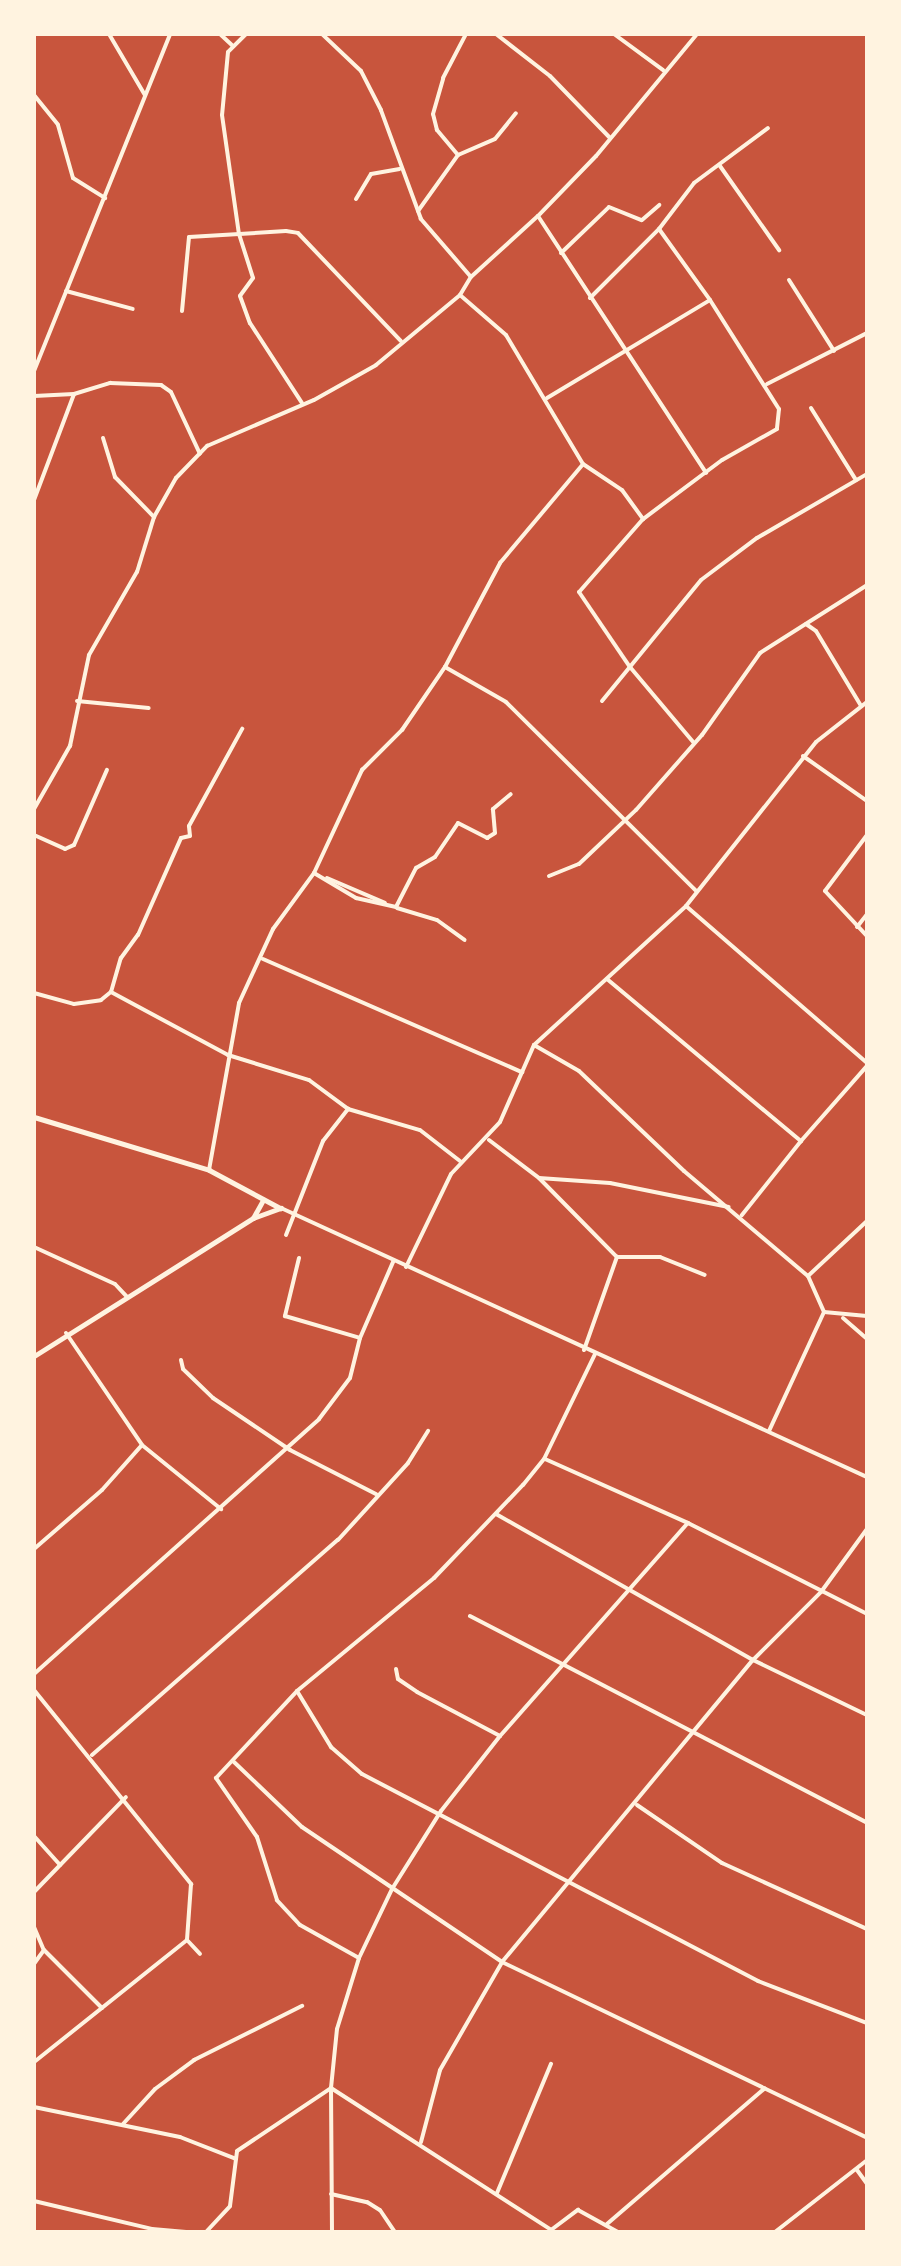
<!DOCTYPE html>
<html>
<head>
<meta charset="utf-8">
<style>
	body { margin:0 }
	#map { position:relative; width:901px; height:2266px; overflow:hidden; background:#c8553d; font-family:"Sofia Sans Condensed",sans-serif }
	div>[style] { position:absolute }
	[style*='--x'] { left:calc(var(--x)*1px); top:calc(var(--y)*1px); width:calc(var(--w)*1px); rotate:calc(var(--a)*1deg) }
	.minor>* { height:4px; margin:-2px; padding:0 2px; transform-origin:2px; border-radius:2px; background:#fff3e0 }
	.tertiary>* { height:5px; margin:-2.5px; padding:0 2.5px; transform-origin:2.5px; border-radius:2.5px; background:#fff3e0 }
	span { translate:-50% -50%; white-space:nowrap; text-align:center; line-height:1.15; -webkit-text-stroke:7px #fff3e0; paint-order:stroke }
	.frame { position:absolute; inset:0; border:36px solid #fff3e0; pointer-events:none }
</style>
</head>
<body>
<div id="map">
	<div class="minor">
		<div style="--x:109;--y:34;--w:71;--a:59.5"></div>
		<div style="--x:220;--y:34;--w:18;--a:43"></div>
		<div style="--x:246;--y:34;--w:25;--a:135"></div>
		<div style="--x:228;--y:52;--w:63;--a:95.4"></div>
		<div style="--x:222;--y:115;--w:120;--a:81.9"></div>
		<div style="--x:239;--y:234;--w:46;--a:72.3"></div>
		<div style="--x:253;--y:278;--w:22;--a:126"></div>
		<div style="--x:240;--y:296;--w:29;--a:70"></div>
		<div style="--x:250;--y:323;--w:95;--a:57"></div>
		<div style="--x:496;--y:34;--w:68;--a:37.9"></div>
		<div style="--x:550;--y:76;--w:86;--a:45.9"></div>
		<div style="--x:614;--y:34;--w:61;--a:36.3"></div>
		<div style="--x:697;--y:34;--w:158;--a:129.6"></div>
		<div style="--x:596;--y:156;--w:83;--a:134"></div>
		<div style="--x:538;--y:216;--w:307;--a:56.8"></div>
		<div style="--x:34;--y:95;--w:38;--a:51"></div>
		<div style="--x:58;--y:125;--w:55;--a:74.2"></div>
		<div style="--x:73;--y:178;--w:38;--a:32"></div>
		<div style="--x:458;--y:155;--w:33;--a:-130"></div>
		<div style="--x:437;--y:130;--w:16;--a:-104"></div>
		<div style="--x:433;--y:114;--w:37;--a:-74"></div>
		<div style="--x:443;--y:78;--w:50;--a:-62.4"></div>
		<div style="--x:720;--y:166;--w:103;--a:54.9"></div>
		<div style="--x:356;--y:199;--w:29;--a:-59"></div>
		<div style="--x:371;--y:174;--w:29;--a:-10"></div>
		<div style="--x:418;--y:211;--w:69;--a:-54.5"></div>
		<div style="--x:458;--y:155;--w:40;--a:-23.4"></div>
		<div style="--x:495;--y:139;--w:33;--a:-51"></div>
		<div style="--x:659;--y:229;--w:58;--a:-52.7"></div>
		<div style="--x:694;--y:183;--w:92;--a:-36.6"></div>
		<div style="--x:561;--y:253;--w:66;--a:-43.8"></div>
		<div style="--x:609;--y:207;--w:35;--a:22"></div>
		<div style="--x:642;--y:220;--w:23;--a:-41"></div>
		<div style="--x:472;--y:276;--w:89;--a:-42.3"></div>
		<div style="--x:789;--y:280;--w:84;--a:57.6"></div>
		<div style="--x:66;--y:291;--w:69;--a:15"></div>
		<div style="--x:460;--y:295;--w:61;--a:41"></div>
		<div style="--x:506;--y:335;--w:150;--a:59.2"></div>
		<div style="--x:583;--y:464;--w:47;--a:33.7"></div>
		<div style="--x:622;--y:490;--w:36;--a:54"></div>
		<div style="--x:590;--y:298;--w:98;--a:-45"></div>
		<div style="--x:659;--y:229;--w:87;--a:54.3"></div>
		<div style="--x:182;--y:311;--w:74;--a:-84.6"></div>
		<div style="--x:189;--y:237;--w:97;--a:-3.5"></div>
		<div style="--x:286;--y:231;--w:12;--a:9"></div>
		<div style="--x:298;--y:233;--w:149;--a:46.4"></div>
		<div style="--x:34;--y:371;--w:363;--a:-68"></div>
		<div style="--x:767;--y:384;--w:112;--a:-27"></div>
		<div style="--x:34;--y:396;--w:40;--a:-2.9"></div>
		<div style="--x:74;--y:394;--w:38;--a:-17"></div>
		<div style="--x:110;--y:383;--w:51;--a:2.2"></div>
		<div style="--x:161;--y:385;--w:12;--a:35"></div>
		<div style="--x:171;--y:392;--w:68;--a:64.9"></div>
		<div style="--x:547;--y:398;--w:190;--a:-31"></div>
		<div style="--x:710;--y:300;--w:129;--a:57.7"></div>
		<div style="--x:779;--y:409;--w:20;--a:96"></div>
		<div style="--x:777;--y:429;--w:63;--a:150.6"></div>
		<div style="--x:722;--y:460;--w:99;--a:143.2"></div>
		<div style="--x:643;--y:519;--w:97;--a:131.2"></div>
		<div style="--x:579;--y:592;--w:91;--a:55.8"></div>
		<div style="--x:630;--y:667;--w:99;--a:49.9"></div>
		<div style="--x:811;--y:408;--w:85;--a:58"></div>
		<div style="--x:103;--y:438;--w:41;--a:72.9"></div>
		<div style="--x:115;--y:477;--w:56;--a:45.7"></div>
		<div style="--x:34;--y:500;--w:113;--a:-69.3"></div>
		<div style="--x:806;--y:624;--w:12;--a:35"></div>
		<div style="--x:816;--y:631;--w:87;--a:59"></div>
		<div style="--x:445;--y:667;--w:70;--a:29.8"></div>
		<div style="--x:506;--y:702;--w:269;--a:44.8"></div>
		<div style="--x:77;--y:701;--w:72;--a:5.6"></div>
		<div style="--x:602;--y:701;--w:156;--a:-50.7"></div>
		<div style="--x:701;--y:580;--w:70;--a:-36.9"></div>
		<div style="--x:757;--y:538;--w:127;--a:-30.2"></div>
		<div style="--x:803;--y:756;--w:78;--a:35.1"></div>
		<div style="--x:34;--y:809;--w:73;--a:-60.3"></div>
		<div style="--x:70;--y:746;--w:93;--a:-78.2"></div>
		<div style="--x:89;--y:655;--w:96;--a:-60"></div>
		<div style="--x:137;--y:572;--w:58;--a:-72.8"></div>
		<div style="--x:154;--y:517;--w:45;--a:-60.6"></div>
		<div style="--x:176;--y:478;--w:45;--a:-45.9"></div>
		<div style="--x:207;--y:446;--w:116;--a:-23.3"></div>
		<div style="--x:314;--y:400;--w:71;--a:-29.4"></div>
		<div style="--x:376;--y:365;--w:109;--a:-39.8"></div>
		<div style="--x:460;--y:295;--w:21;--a:-59"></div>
		<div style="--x:471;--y:277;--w:77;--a:-130.8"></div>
		<div style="--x:421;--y:219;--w:116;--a:-110.2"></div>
		<div style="--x:381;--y:110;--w:44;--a:-117.1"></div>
		<div style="--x:361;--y:71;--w:54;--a:-136.5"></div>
		<div style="--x:34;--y:835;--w:34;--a:24"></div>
		<div style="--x:65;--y:849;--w:10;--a:-24"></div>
		<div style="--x:74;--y:845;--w:82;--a:-66.3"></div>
		<div style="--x:867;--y:835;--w:70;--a:126.9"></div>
		<div style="--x:825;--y:891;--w:62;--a:47"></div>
		<div style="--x:314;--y:873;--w:49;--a:30.8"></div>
		<div style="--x:356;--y:898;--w:41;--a:12.7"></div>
		<div style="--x:396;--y:907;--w:44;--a:-62.9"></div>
		<div style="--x:416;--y:868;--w:22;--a:-30"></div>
		<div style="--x:435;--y:857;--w:41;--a:-55.9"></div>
		<div style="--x:458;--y:823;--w:33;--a:27"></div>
		<div style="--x:487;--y:838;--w:9;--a:-32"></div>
		<div style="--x:495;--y:833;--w:24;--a:-95"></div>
		<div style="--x:493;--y:809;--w:23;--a:-40"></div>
		<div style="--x:549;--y:876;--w:32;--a:-22"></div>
		<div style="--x:579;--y:864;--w:79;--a:-43.5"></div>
		<div style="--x:636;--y:810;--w:100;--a:-48.7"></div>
		<div style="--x:702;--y:735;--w:100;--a:-54.7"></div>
		<div style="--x:760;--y:653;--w:127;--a:-32.4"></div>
		<div style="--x:327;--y:878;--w:63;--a:23.3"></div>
		<div style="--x:686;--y:906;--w:240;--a:40.9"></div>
		<div style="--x:397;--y:908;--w:42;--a:16.7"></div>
		<div style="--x:437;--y:920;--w:34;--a:36"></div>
		<div style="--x:857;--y:927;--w:16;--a:-52"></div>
		<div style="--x:263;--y:959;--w:283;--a:23.6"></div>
		<div style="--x:607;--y:979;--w:253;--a:39.9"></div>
		<div style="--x:801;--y:1141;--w:95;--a:128.6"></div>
		<div style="--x:111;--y:992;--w:133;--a:28.3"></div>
		<div style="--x:228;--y:1055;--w:85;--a:17.2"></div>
		<div style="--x:309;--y:1080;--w:49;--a:36.6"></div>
		<div style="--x:348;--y:1109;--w:75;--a:16.3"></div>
		<div style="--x:420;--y:1130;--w:51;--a:37.8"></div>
		<div style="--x:34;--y:993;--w:41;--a:15.4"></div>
		<div style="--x:74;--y:1004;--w:27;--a:-8"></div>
		<div style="--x:101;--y:1000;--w:13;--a:-39"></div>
		<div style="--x:111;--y:992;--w:35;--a:-74"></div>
		<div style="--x:121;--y:958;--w:29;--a:-54"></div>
		<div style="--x:138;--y:935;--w:106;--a:-66.1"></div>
		<div style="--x:181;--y:838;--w:9;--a:-13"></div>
		<div style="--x:190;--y:836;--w:10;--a:-96"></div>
		<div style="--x:189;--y:826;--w:111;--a:-61.3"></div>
		<div style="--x:534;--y:1045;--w:52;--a:30"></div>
		<div style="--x:579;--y:1071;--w:145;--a:43.6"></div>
		<div style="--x:684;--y:1171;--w:162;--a:40.3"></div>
		<div style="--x:808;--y:1276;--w:39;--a:66"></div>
		<div style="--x:824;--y:1312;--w:131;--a:114.8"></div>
		<div style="--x:489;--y:1140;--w:63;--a:37.2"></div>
		<div style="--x:539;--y:1178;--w:71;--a:4"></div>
		<div style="--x:610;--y:1183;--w:121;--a:11.4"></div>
		<div style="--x:801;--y:1141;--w:100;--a:-48.7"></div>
		<div style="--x:209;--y:1170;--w:170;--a:-79.8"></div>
		<div style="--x:239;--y:1003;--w:81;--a:-65.3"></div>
		<div style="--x:273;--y:929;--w:69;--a:-53.8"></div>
		<div style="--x:314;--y:873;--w:114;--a:-65"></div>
		<div style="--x:362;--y:770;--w:57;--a:-45"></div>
		<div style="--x:402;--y:730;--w:76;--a:-55.7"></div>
		<div style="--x:445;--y:667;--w:118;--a:-62.1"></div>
		<div style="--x:500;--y:563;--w:129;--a:-50"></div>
		<div style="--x:540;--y:1179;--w:110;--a:45.4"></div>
		<div style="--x:617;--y:1257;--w:43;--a:0"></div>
		<div style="--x:660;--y:1257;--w:48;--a:21.8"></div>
		<div style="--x:281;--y:1208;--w:645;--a:24.66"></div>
		<div style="--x:286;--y:1235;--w:101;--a:-68.5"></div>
		<div style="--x:323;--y:1141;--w:41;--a:-52"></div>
		<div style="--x:34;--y:1247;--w:89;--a:24.6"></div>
		<div style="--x:115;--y:1284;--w:18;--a:47"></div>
		<div style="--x:299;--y:1258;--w:60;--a:103.6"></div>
		<div style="--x:285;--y:1316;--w:78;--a:16.3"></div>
		<div style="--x:406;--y:1267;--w:103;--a:-64.2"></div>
		<div style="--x:451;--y:1174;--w:71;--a:-46.7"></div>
		<div style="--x:500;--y:1122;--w:84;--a:-66.2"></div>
		<div style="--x:534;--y:1045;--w:206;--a:-42.4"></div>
		<div style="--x:686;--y:906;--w:209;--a:-51.6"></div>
		<div style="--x:816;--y:742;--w:65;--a:-38.1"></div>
		<div style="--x:808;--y:1276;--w:81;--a:-43"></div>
		<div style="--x:824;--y:1312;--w:43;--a:5.3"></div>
		<div style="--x:843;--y:1318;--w:32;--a:41"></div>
		<div style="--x:66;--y:1333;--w:135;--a:55.8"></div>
		<div style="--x:142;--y:1445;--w:102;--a:39"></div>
		<div style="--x:584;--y:1350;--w:99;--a:-70.5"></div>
		<div style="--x:181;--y:1360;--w:9;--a:77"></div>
		<div style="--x:183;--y:1369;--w:42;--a:44"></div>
		<div style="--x:213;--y:1398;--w:93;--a:34"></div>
		<div style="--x:290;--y:1450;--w:97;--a:27.1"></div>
		<div style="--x:545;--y:1459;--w:157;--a:24.1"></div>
		<div style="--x:688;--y:1523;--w:201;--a:26.9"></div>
		<div style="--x:496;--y:1514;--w:296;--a:29.6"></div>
		<div style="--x:753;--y:1660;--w:127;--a:25.8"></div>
		<div style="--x:34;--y:1549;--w:90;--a:-40.9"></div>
		<div style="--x:102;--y:1490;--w:60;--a:-48.4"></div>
		<div style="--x:470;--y:1616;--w:448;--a:27.5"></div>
		<div style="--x:396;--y:1669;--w:10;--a:79"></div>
		<div style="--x:398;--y:1679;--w:23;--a:34"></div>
		<div style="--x:417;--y:1692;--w:94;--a:27.9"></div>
		<div style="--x:34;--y:1674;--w:382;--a:-41.8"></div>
		<div style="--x:319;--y:1419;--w:51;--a:-52.9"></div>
		<div style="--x:350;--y:1378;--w:41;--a:-76"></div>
		<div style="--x:360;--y:1338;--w:83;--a:-66.5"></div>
		<div style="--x:34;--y:1690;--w:250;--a:51"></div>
		<div style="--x:191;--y:1884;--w:56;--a:94.1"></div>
		<div style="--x:187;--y:1940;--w:196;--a:141.4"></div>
		<div style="--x:297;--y:1691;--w:66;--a:58.7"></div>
		<div style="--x:331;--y:1747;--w:41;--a:41.1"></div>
		<div style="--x:362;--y:1774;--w:447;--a:27.6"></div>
		<div style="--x:758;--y:1981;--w:117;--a:21.1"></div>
		<div style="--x:92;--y:1755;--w:327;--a:-41.2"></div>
		<div style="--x:338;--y:1540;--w:104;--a:-47.7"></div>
		<div style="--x:408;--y:1463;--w:38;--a:-58"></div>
		<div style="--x:234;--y:1762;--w:94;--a:43.7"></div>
		<div style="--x:302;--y:1827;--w:241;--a:34"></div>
		<div style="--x:502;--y:1962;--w:405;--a:25.7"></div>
		<div style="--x:637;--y:1805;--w:103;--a:34.3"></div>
		<div style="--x:722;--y:1863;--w:159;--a:24.5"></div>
		<div style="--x:34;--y:1836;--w:39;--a:48"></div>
		<div style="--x:34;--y:1892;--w:132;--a:-45.9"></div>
		<div style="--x:34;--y:1927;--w:25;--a:67"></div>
		<div style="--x:44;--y:1950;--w:17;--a:126"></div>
		<div style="--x:187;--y:1940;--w:19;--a:47"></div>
		<div style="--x:44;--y:1950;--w:82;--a:45"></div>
		<div style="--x:359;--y:1958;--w:68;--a:-150.8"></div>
		<div style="--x:300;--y:1925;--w:34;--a:-133"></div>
		<div style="--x:277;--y:1900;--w:66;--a:-107.6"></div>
		<div style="--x:257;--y:1837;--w:72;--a:-124.8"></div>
		<div style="--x:216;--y:1778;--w:119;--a:-47"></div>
		<div style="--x:297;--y:1691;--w:178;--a:-39.5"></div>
		<div style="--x:434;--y:1578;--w:129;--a:-46.3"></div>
		<div style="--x:523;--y:1485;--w:33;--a:-51"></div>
		<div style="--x:544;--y:1459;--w:117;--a:-64.1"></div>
		<div style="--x:331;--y:2088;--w:262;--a:32.8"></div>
		<div style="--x:34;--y:2107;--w:149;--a:11.6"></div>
		<div style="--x:180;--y:2137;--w:58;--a:21.3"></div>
		<div style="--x:123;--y:2124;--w:47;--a:-47.6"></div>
		<div style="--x:155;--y:2089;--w:49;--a:-36.6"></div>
		<div style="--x:194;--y:2060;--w:121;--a:-26.6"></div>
		<div style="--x:421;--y:2142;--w:74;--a:-75.2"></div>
		<div style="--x:440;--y:2070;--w:125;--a:-60.1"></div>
		<div style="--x:502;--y:1962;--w:393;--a:-50.3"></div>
		<div style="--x:753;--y:1660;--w:96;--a:-45"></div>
		<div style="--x:821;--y:1592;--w:78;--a:-53.9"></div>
		<div style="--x:857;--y:2170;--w:17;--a:54"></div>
		<div style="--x:497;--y:2193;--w:140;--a:-67.3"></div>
		<div style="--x:331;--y:2194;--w:37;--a:13"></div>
		<div style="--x:367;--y:2202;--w:15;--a:32"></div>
		<div style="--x:380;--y:2210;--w:27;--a:56"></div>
		<div style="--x:34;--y:2201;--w:121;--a:13.3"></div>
		<div style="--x:152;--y:2229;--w:37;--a:5"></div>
		<div style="--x:607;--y:2224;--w:208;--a:-40.7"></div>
		<div style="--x:551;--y:2230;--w:34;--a:-37"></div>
		<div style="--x:578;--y:2210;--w:46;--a:28.8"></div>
		<div style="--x:206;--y:2232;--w:35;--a:-47"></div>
		<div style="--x:230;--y:2206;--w:55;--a:-82.7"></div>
		<div style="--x:237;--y:2151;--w:113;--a:-33.8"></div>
		<div style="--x:332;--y:2232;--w:144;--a:-90.4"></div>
		<div style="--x:331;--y:2088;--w:59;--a:-84.2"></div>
		<div style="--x:337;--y:2029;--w:74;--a:-72.8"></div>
		<div style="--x:359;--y:1958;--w:76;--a:-64.4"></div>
		<div style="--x:392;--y:1889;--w:92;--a:-57.9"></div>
		<div style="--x:441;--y:1811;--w:95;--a:-51.8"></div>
		<div style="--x:500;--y:1736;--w:284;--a:-48.6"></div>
		<div style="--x:775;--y:2232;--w:117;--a:-38"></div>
	</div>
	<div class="tertiary">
		<div style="--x:34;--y:1117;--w:183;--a:16.8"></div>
		<div style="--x:209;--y:1170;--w:81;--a:28.2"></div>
		<div style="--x:253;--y:1218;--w:21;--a:-61"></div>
		<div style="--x:34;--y:1356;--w:259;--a:-32.2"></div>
		<div style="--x:253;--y:1218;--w:30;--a:-20"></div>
	</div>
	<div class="frame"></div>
</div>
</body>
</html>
